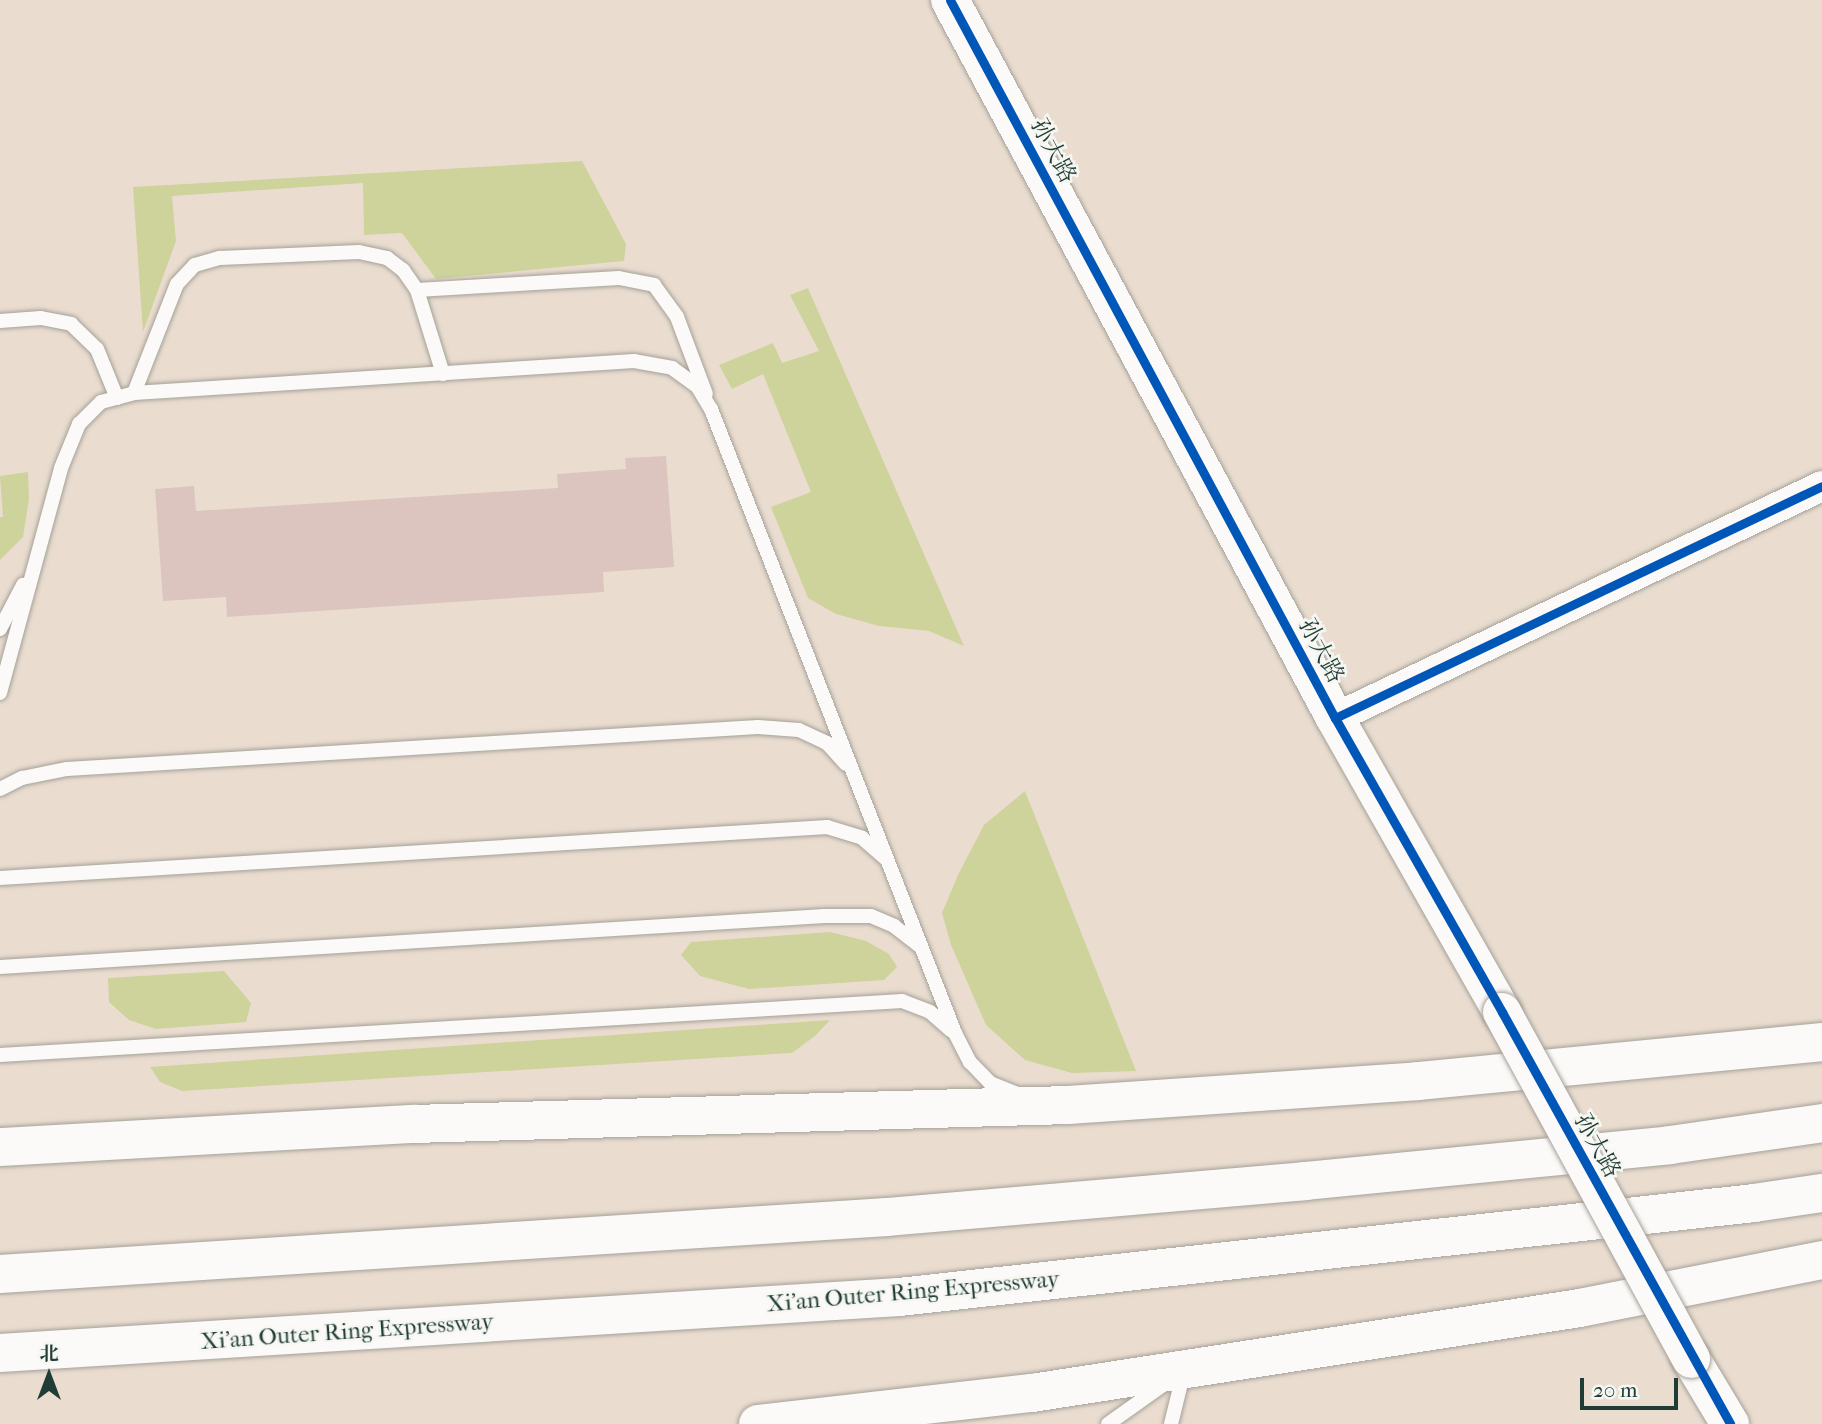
<!DOCTYPE html>
<html>
<head>
<meta charset="utf-8">
<style>
	body { margin:0 }
	#map { position:relative; width:1822px; height:1424px; overflow:hidden; background:#eaddd0; font-family:"IM FELL French Canon","Noto Serif SC",serif }
	div>[style] { position:absolute }
	[style*='--x'] { left:calc(var(--x)*1px); top:calc(var(--y)*1px); width:calc(var(--w)*1px); rotate:calc(var(--a)*1deg) }
	.green>* { inset:0; background:#cdd39a }
	.building>* { inset:0; background:#dbc5be }
	.roads { filter:drop-shadow(0 0 2px #a5a199) drop-shadow(0 0 2px #a5a199) }
	.lane>* { height:14px; margin:-7px; padding:0 7px; transform-origin:7px; border-radius:7px; background:#fcfaf8 }
	.street>* { height:30px; margin:-15px; padding:0 15px; transform-origin:15px; border-radius:15px; background:#fcfaf8 }
	.secondary>* { height:38px; margin:-19px; padding:0 19px; transform-origin:19px; border-radius:19px; background:#fcfaf8 }
	.highway>* { height:38px; margin:-19px; padding:0 19px; transform-origin:19px; border-radius:19px; background:#fcfaf8 }
	.bridges { filter:drop-shadow(0 0 2px #a5a199) drop-shadow(0 0 2px #a5a199) }
	.secondary-bridge>* { height:38px; margin:-19px; padding:0 19px; transform-origin:19px; border-radius:19px; background:#fcfaf8 }
	.cycleway>* { height:9px; margin:-4.5px; padding:0 4.5px; transform-origin:4.5px; border-radius:4.5px; background:#0057b8 }
	span { translate:-50% -50%; white-space:nowrap; text-align:center; line-height:1.15; -webkit-text-stroke:5px #f6f6f2; paint-order:stroke }
	.street-label { font-size:23px; color:#1f3d34 }
	.north { position:absolute; left:14px; top:1340px; width:70px; height:70px; -webkit-text-stroke:5px #f6f6f2; paint-order:stroke; rotate:0deg; font-size:19px; font-weight:700; line-height:28px; text-align:center; color:#1f3d34 }
	.north::after { content:''; display:block; margin:auto; width:24px; height:32px; background:#1f3d34; clip-path:polygon(50% 0,100% 100%,50% 72%,0 100%) }
	.scale { position:absolute; left:1580px; top:1378px; width:98px; height:32px; box-sizing:border-box; border:4px solid #1f3d34; border-top:0; padding-left:9px; font-size:21px; line-height:24px; white-space:nowrap; color:#1f3d34; -webkit-text-stroke:5px #f6f6f2; paint-order:stroke }
</style>
</head>
<body>
<div id="map">
	<div class="green">
		<div style="clip-path:polygon(582px 161px,626px 244px,624px 261px,436px 279px,402px 233px,364px 235px,363px 183px,172px 196px,176px 241px,143px 332px,133px 187px)"></div>
		<div style="clip-path:polygon(808px 288px,964px 646px,929px 631px,879px 626px,836px 614px,808px 598px,771px 507px,811px 492px,763px 374px,732px 389px,719px 365px,773px 343px,782px 363px,819px 351px,790px 295px)"></div>
		<div style="clip-path:polygon(28px 472px,29px 499px,23px 537px,0 560px,0 517px,3px 517px,0 476px)"></div>
		<div style="clip-path:polygon(1025px 791px,1136px 1071px,1072px 1073px,1025px 1060px,986px 1025px,951px 945px,942px 913px,958px 875px,984px 825px)"></div>
		<div style="clip-path:polygon(830px 932px,866px 941px,889px 954px,897px 967px,884px 980px,749px 989px,700px 976px,681px 955px,691px 942px)"></div>
		<div style="clip-path:polygon(224px 971px,251px 1003px,246px 1022px,156px 1029px,129px 1020px,109px 1002px,108px 978px)"></div>
		<div style="clip-path:polygon(830px 1020px,815px 1036px,792px 1053px,182px 1091px,160px 1082px,150px 1067px)"></div>
	</div>
	<div class="building">
		<div style="clip-path:polygon(666px 456px,674px 567px,603px 572px,604px 592px,227px 617px,226px 597px,163px 601px,155px 489px,194px 486px,196px 511px,558px 488px,557px 474px,626px 469px,625px 458px)"></div>
	</div>
	<div class="roads">
		<div class="lane">
			<div style="--x:417;--y:290;--w:202;--a:-3.4"></div>
			<div style="--x:619;--y:278;--w:36;--a:11"></div>
			<div style="--x:654;--y:285;--w:39;--a:54"></div>
			<div style="--x:677;--y:317;--w:82;--a:69.4"></div>
			<div style="--x:0;--y:321;--w:41;--a:-4.2"></div>
			<div style="--x:41;--y:318;--w:31;--a:11"></div>
			<div style="--x:71;--y:324;--w:36;--a:44"></div>
			<div style="--x:97;--y:349;--w:53;--a:67.8"></div>
			<div style="--x:134;--y:393;--w:117;--a:-68.5"></div>
			<div style="--x:177;--y:284;--w:26;--a:-47"></div>
			<div style="--x:195;--y:265;--w:26;--a:-16"></div>
			<div style="--x:220;--y:258;--w:139;--a:-2.5"></div>
			<div style="--x:359;--y:252;--w:29;--a:12"></div>
			<div style="--x:387;--y:258;--w:20;--a:37"></div>
			<div style="--x:403;--y:270;--w:24;--a:55"></div>
			<div style="--x:417;--y:290;--w:88;--a:72.8"></div>
			<div style="--x:0;--y:629;--w:50;--a:-62.4"></div>
			<div style="--x:0;--y:693;--w:233;--a:-74.8"></div>
			<div style="--x:61;--y:468;--w:48;--a:-67.8"></div>
			<div style="--x:79;--y:424;--w:31;--a:-45"></div>
			<div style="--x:101;--y:402;--w:34;--a:-15"></div>
			<div style="--x:134;--y:393;--w:501;--a:-3.66"></div>
			<div style="--x:634;--y:361;--w:39;--a:10"></div>
			<div style="--x:672;--y:368;--w:31;--a:36"></div>
			<div style="--x:697;--y:386;--w:27;--a:59"></div>
			<div style="--x:711;--y:409;--w:670;--a:68.64"></div>
			<div style="--x:955;--y:1033;--w:33;--a:63"></div>
			<div style="--x:970;--y:1062;--w:29;--a:46"></div>
			<div style="--x:990;--y:1083;--w:31;--a:22"></div>
			<div style="--x:0;--y:789;--w:25;--a:-27"></div>
			<div style="--x:22;--y:778;--w:46;--a:-11.3"></div>
			<div style="--x:67;--y:769;--w:692;--a:-3.48"></div>
			<div style="--x:758;--y:727;--w:41;--a:4.2"></div>
			<div style="--x:799;--y:730;--w:31;--a:25"></div>
			<div style="--x:827;--y:743;--w:28;--a:48"></div>
			<div style="--x:0;--y:878;--w:829;--a:-3.53"></div>
			<div style="--x:827;--y:827;--w:37;--a:17"></div>
			<div style="--x:862;--y:838;--w:32;--a:41"></div>
			<div style="--x:0;--y:967;--w:826;--a:-3.54"></div>
			<div style="--x:824;--y:916;--w:47;--a:0"></div>
			<div style="--x:871;--y:916;--w:25;--a:23"></div>
			<div style="--x:894;--y:926;--w:33;--a:38"></div>
			<div style="--x:0;--y:1055;--w:904;--a:-3.43"></div>
			<div style="--x:902;--y:1001;--w:30;--a:21"></div>
			<div style="--x:930;--y:1012;--w:28;--a:41"></div>
			<div style="--x:1108;--y:1424;--w:69;--a:-35.5"></div>
			<div style="--x:1171;--y:1424;--w:55;--a:-76.2"></div>
		</div>
		<div class="street">
			<div style="--x:1335;--y:718;--w:539;--a:-25.47"></div>
		</div>
		<div class="secondary">
			<div style="--x:950;--y:0;--w:815;--a:61.8"></div>
			<div style="--x:1335;--y:718;--w:338;--a:60.4"></div>
			<div style="--x:1691;--y:1359;--w:76;--a:59"></div>
		</div>
		<div class="highway">
			<div style="--x:0;--y:1147;--w:414;--a:-3.2"></div>
			<div style="--x:413;--y:1124;--w:656;--a:-1.66"></div>
			<div style="--x:1069;--y:1105;--w:350;--a:-3.9"></div>
			<div style="--x:1418;--y:1081;--w:406;--a:-5.5"></div>
			<div style="--x:0;--y:1274;--w:889;--a:-3.68"></div>
			<div style="--x:887;--y:1217;--w:420;--a:-4.9"></div>
			<div style="--x:1305;--y:1181;--w:367;--a:-5.6"></div>
			<div style="--x:1670;--y:1145;--w:154;--a:-8.2"></div>
			<div style="--x:0;--y:1353;--w:901;--a:-3.56"></div>
			<div style="--x:899;--y:1297;--w:860;--a:-6.27"></div>
			<div style="--x:1754;--y:1203;--w:69;--a:-8.4"></div>
			<div style="--x:758;--y:1424;--w:276;--a:-6.5"></div>
			<div style="--x:1032;--y:1393;--w:555;--a:-8.82"></div>
			<div style="--x:1580;--y:1308;--w:247;--a:-11.2"></div>
		</div>
	</div>
	<div class="bridges">
		<div class="secondary-bridge">
			<div style="--x:1502;--y:1012;--w:395;--a:61.4"></div>
		</div>
	</div>
	<div class="cycleway">
		<div style="--x:950;--y:0;--w:815;--a:61.8"></div>
		<div style="--x:1335;--y:718;--w:338;--a:60.4"></div>
		<div style="--x:1502;--y:1012;--w:471;--a:61"></div>
		<div style="--x:1335;--y:718;--w:539;--a:-25.47"></div>
	</div>
	<div class="street-label">
		<span style="left:1053px;top:151px;rotate:62deg">孙大路</span>
		<span style="left:1321px;top:651px;rotate:62deg">孙大路</span>
		<span style="left:1597px;top:1146px;rotate:61deg">孙大路</span>
		<span style="left:913px;top:1292px;rotate:-5deg">Xi'an Outer Ring Expressway</span>
		<span style="left:347px;top:1332px;rotate:-4deg">Xi'an Outer Ring Expressway</span>
	</div>
	<div class="north">北</div>
	<div class="scale">20 m</div>
</div>
</body>
</html>
